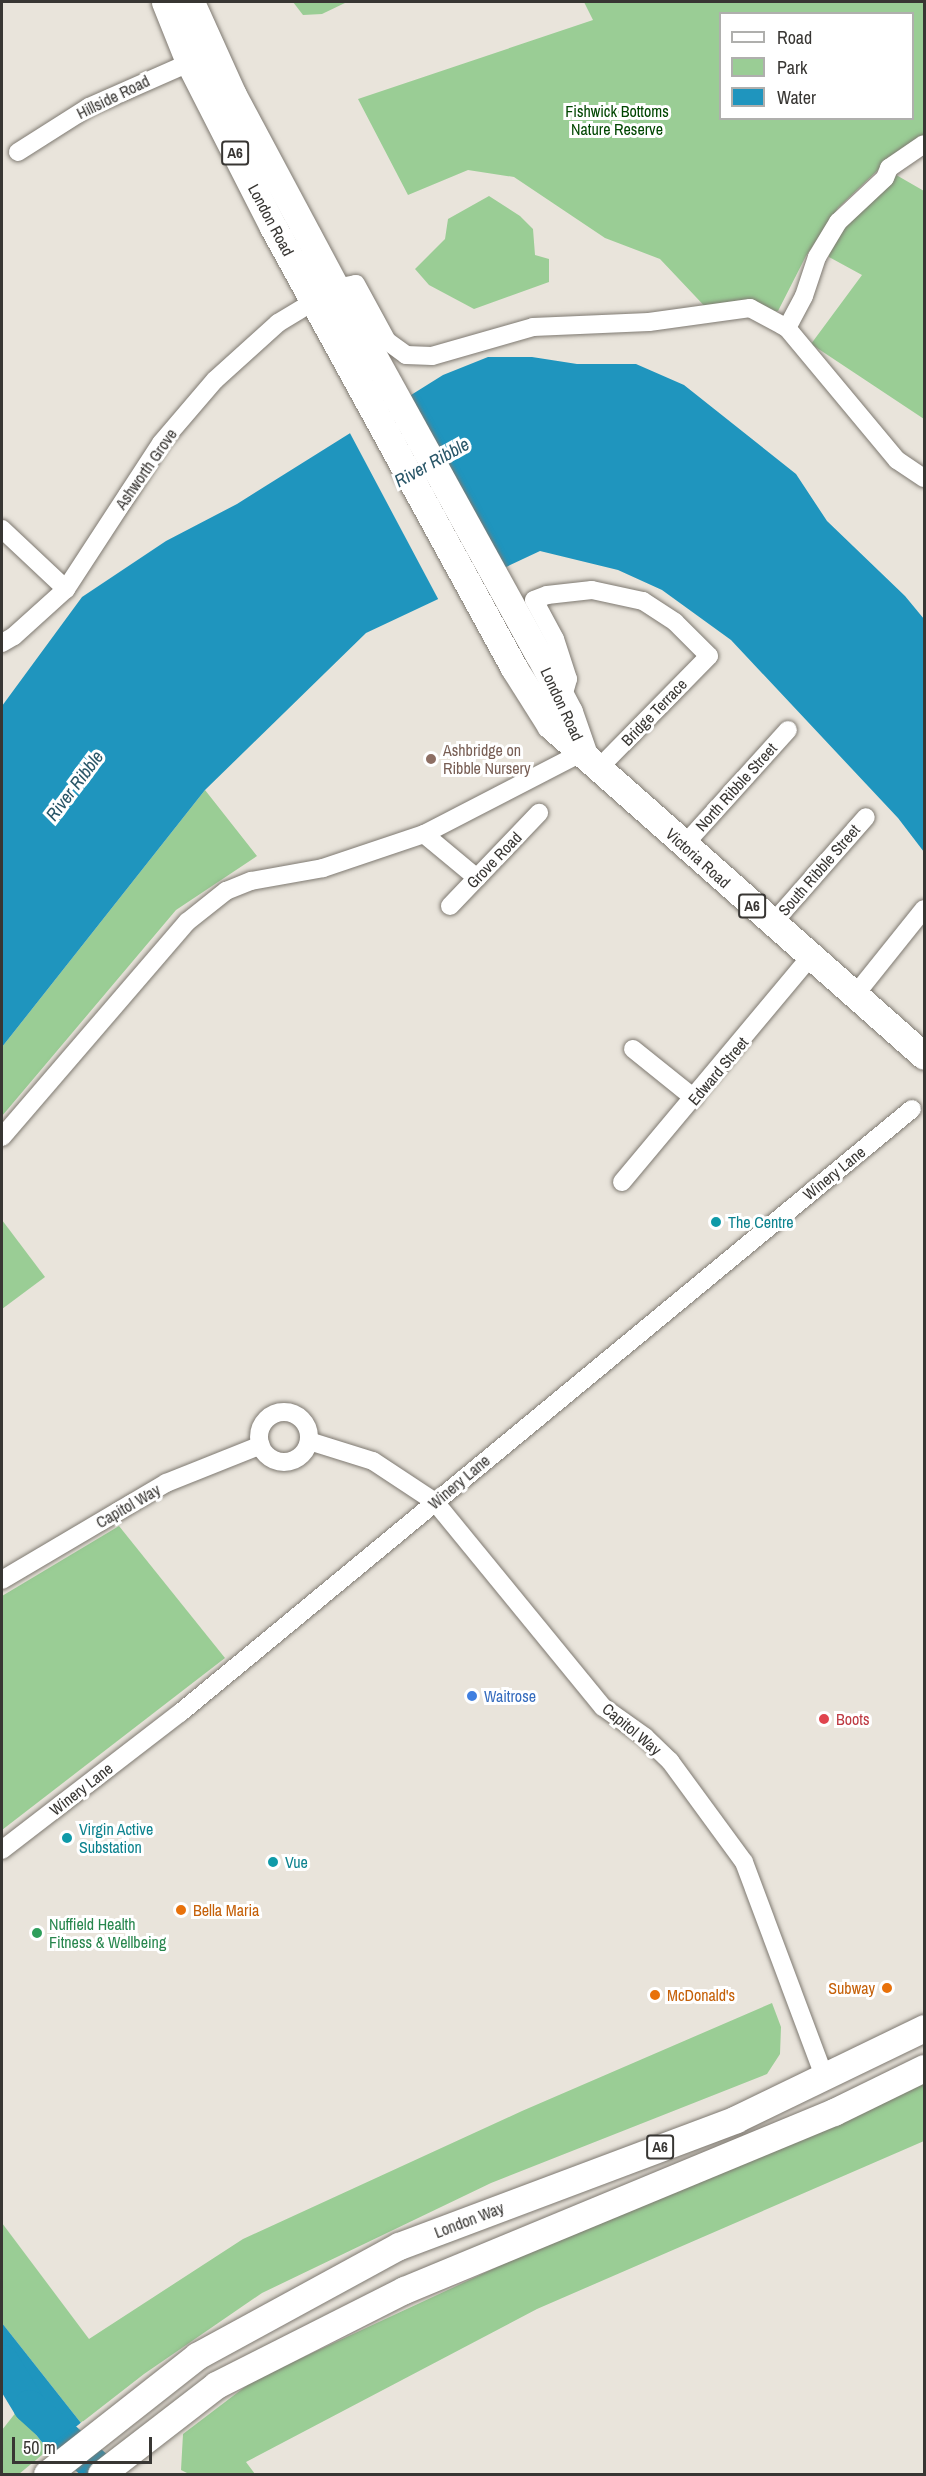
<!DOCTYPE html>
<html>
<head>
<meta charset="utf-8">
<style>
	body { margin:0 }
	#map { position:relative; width:926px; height:2476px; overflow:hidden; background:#e9e4db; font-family:"Archivo Narrow",sans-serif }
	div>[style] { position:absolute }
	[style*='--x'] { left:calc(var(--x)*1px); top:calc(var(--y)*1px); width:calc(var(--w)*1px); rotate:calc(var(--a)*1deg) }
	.green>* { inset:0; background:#9acd95 }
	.water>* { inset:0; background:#1f95be }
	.pier>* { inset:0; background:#e9e4db; transform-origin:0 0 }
	.river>* { height:33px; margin:-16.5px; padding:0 16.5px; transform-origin:16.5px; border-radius:16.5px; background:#1f95be }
	.roads { filter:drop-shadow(0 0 2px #7e7971) drop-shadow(0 0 2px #7e7971) }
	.minor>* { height:18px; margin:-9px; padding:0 9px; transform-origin:9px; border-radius:9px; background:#fff }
	.minor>.ring { margin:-9px; padding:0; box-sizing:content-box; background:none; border:18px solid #fff; border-radius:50% }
	.highway>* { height:27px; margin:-13.5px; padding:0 13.5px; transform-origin:13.5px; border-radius:13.5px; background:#fff }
	.dots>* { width:16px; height:16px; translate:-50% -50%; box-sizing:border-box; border:3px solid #fff; border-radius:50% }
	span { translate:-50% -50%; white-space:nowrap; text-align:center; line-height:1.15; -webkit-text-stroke:6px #fff; paint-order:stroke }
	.shield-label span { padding:2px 4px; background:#fff; border:2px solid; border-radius:4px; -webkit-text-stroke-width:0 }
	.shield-label { font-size:15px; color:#383633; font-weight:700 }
	.street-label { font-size:16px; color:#383633 }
	.park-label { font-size:16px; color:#004601 }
	.education-label { font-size:16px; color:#785e54 }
	.left { translate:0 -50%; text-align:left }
	.culture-label { font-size:16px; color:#0d838f }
	.shop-label { font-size:16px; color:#366cbe }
	.health-label { font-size:16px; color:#be3a42 }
	.food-label { font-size:16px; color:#c56008 }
	.right { translate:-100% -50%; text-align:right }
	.leisure-label { font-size:16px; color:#27864d }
	.water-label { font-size:18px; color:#295668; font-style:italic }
	.frame { position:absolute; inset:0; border:3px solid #383633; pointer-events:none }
	.legend { position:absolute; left:719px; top:12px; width:195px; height:108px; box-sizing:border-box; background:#fff; border:2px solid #afafad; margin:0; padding:8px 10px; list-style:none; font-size:18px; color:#383633 }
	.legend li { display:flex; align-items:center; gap:12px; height:30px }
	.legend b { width:30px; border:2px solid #afafad }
	.scale { position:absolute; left:12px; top:2437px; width:140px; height:27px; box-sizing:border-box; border:3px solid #383633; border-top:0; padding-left:8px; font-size:18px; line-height:21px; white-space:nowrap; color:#383633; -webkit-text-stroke:4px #fff; paint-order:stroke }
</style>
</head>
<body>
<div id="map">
	<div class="green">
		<div style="clip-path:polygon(293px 2px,347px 2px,322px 14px,303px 15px)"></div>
		<div style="clip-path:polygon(evenodd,584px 2px,924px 2px,924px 136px,879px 169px,838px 208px,806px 256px,778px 311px,712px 314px,660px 259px,605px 238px,514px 177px,468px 170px,408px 195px,358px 99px,593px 20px,584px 2px,720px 14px,912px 14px,912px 118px,720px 118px,720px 14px)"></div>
		<div style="clip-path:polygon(891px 172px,924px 191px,924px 419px,811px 344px,862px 275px,829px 257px,829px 247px,845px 222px)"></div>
		<div style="clip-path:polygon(489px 196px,520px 216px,533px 229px,535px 255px,549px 259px,549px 282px,474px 309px,429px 285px,415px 269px,445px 239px,448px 219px)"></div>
		<div style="clip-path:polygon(205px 790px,257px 856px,176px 910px,2px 1116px,2px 1047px)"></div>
		<div style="clip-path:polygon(2px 1220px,45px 1277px,2px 1309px)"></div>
		<div style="clip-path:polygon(119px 1526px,225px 1658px,2px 1830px,2px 1596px)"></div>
		<div style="clip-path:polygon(772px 2003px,781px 2027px,780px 2054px,767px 2074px,491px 2183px,262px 2293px,144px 2374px,81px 2423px,2px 2323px,2px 2223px,89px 2339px,243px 2239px,522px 2111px)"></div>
		<div style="clip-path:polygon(924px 2083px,924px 2141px,537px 2309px,246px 2462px,255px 2474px,189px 2474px,181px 2470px,183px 2434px,254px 2380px,577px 2230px)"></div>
		<div style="clip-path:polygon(17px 2411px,48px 2450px,19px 2474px,2px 2474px,2px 2430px)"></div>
	</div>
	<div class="water">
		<div style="clip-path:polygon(488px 357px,532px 357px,577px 364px,636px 364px,684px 385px,796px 474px,827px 521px,905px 596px,924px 619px,924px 852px,898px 818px,731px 640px,662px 590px,618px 570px,540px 551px,366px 633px,205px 790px,2px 1047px,2px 706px,82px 597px,166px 541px,237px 504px,443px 375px)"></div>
		<div style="clip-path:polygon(2px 2323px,81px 2423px,48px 2450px,2px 2391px)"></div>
	</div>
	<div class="pier">
		<div style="left:409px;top:393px;width:201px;height:71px;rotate:62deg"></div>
		<div style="clip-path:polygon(83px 2421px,83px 2425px,46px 2452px,48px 2450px)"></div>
	</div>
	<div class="river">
		<div style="--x:2;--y:2361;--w:52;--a:59"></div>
		<div style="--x:29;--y:2406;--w:101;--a:42.2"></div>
	</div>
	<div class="roads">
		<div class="minor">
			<div style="--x:18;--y:152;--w:84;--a:-32.4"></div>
			<div style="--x:89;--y:107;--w:119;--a:-23.8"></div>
			<div style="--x:787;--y:328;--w:36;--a:-62"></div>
			<div style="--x:804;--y:296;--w:41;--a:-71.6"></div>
			<div style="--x:817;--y:257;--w:41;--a:-59"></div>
			<div style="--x:838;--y:222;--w:64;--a:-43.1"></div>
			<div style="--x:885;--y:178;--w:11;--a:-68"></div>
			<div style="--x:889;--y:168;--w:42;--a:-34.4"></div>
			<div style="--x:2;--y:529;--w:88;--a:43.2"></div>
			<div style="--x:2;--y:643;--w:14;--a:-30"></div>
			<div style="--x:14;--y:636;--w:70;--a:-42.1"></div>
			<div style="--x:66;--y:589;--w:174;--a:-56.9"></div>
			<div style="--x:161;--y:443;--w:83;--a:-49.4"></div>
			<div style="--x:215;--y:380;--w:85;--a:-42.1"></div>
			<div style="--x:278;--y:323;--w:68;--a:-31.1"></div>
			<div style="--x:336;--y:288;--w:20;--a:-11"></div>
			<div style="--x:356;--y:284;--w:65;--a:61.5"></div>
			<div style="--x:387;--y:341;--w:24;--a:36"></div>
			<div style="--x:406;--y:355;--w:26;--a:2"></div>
			<div style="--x:432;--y:356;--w:105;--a:-16"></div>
			<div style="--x:533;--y:327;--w:116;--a:-2.5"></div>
			<div style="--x:649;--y:322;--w:102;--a:-7.9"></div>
			<div style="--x:750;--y:308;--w:42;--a:28.4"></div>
			<div style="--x:787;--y:328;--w:172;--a:50.2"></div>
			<div style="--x:897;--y:460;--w:32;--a:34"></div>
			<div style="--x:562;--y:700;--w:22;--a:-74"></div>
			<div style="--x:568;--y:679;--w:42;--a:-108"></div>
			<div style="--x:555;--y:639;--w:44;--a:-118.3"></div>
			<div style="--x:534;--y:600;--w:14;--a:-21"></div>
			<div style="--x:547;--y:595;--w:45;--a:-6.3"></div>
			<div style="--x:592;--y:590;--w:52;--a:12.2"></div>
			<div style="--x:643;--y:601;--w:38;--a:33"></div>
			<div style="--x:675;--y:622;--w:48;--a:45"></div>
			<div style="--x:709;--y:656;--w:157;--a:134.5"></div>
			<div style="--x:424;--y:834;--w:69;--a:39.7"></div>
			<div style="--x:684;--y:845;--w:155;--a:-47.9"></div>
			<div style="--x:450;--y:906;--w:129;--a:-46.3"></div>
			<div style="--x:772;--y:924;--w:142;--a:-48.7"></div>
			<div style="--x:855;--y:995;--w:110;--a:-51.3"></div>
			<div style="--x:633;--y:1049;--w:78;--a:38.8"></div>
			<div style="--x:2;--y:1137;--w:284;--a:-49.3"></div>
			<div style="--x:187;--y:922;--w:50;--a:-38.5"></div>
			<div style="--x:226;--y:891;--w:27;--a:-22"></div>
			<div style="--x:251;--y:881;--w:73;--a:-10.2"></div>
			<div style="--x:323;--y:868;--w:107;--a:-18.6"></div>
			<div style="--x:424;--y:834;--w:179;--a:-27.3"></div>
			<div style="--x:622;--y:1182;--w:293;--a:-50.1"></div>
			<div class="ring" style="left:259px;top:1412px;width:32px;height:32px"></div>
			<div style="--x:309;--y:1441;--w:67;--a:17.4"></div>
			<div style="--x:373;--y:1461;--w:74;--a:33.5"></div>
			<div style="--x:435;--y:1502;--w:265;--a:50.7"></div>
			<div style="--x:603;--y:1707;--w:52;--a:35.5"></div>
			<div style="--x:645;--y:1737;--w:35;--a:44"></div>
			<div style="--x:670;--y:1761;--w:125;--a:53.8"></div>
			<div style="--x:744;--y:1862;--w:232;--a:69.5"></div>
			<div style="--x:2;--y:1580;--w:191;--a:-30.6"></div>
			<div style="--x:166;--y:1483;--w:102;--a:-21.8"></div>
			<div style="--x:2;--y:1850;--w:225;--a:-37.6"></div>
			<div style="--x:180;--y:1713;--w:949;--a:-39.53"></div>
		</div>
		<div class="highway">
			<div style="--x:165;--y:2;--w:65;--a:68.2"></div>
			<div style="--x:189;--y:62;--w:185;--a:63"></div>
			<div style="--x:273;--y:227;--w:503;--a:61.34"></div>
			<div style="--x:514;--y:668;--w:67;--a:57.7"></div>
			<div style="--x:550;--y:725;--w:499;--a:41.5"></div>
			<div style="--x:191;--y:2;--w:102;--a:65.7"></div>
			<div style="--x:233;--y:95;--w:219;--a:61.9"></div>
			<div style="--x:336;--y:288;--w:419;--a:61.1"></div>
			<div style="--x:539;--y:655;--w:64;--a:62.2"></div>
			<div style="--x:569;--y:712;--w:42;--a:70.7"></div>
			<div style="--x:47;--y:2474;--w:191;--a:-38.2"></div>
			<div style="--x:197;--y:2356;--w:230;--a:-28.6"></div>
			<div style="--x:399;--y:2246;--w:360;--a:-20.6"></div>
			<div style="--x:736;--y:2119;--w:209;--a:-25.8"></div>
			<div style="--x:101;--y:2474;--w:145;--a:-37.7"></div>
			<div style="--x:216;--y:2385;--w:211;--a:-26.8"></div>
			<div style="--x:404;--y:2290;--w:465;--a:-22.5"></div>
			<div style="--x:834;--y:2112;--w:100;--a:-26.1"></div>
		</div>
	</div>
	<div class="dots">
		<div style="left:431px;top:759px;background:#8d6e63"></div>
		<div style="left:716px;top:1222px;background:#0f9aa8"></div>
		<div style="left:472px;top:1696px;background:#3f7fe0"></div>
		<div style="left:824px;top:1719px;background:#e0444e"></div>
		<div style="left:67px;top:1838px;background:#0f9aa8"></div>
		<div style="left:273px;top:1862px;background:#0f9aa8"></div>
		<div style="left:181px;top:1910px;background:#e8710a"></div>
		<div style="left:37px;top:1933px;background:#2e9e5b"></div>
		<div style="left:887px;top:1988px;background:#e8710a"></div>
		<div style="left:655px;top:1995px;background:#e8710a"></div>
	</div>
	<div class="shield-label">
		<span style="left:235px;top:153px">A6</span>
		<span style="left:752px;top:906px">A6</span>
		<span style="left:660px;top:2147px">A6</span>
	</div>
	<div class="street-label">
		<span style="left:113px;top:97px;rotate:-26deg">Hillside Road</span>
		<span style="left:271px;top:220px;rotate:62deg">London Road</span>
		<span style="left:146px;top:469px;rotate:-55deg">Ashworth Grove</span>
		<span style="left:562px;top:704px;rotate:65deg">London Road</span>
		<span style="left:654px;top:712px;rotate:-46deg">Bridge Terrace</span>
		<span style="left:736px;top:787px;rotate:-48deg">North Ribble Street</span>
		<span style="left:698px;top:858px;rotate:42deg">Victoria Road</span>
		<span style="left:494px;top:860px;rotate:-46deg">Grove Road</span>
		<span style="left:819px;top:870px;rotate:-49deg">South Ribble Street</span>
		<span style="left:718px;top:1071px;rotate:-50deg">Edward Street</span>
		<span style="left:834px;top:1173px;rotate:-39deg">Winery Lane</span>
		<span style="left:459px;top:1482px;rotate:-40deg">Winery Lane</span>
		<span style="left:128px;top:1506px;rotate:-30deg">Capitol Way</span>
		<span style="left:632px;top:1729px;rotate:40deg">Capitol Way</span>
		<span style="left:81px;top:1789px;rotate:-38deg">Winery Lane</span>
		<span style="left:469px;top:2220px;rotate:-21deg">London Way</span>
	</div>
	<div class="park-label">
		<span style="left:617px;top:120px">Fishwick Bottoms<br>Nature Reserve</span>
	</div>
	<div class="education-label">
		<span class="left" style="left:443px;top:759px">Ashbridge on<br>Ribble Nursery</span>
	</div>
	<div class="culture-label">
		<span class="left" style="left:728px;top:1222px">The Centre</span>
		<span class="left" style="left:79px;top:1838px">Virgin Active<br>Substation</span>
		<span class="left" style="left:285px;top:1862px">Vue</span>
	</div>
	<div class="shop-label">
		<span class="left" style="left:484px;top:1696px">Waitrose</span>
	</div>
	<div class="health-label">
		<span class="left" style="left:836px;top:1719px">Boots</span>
	</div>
	<div class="food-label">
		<span class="left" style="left:193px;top:1910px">Bella Maria</span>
		<span class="right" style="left:875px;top:1988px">Subway</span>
		<span class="left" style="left:667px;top:1995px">McDonald's</span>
	</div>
	<div class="leisure-label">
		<span class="left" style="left:49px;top:1933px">Nuffield Health<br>Fitness &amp; Wellbeing</span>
	</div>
	<div class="water-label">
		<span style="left:432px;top:463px;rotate:-29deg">River Ribble</span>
		<span style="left:75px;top:786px;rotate:-53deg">River Ribble</span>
	</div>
	<div class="frame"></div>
	<ul class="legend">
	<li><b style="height:8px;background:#fff"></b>Road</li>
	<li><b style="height:16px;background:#9acd95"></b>Park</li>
	<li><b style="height:16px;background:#1f95be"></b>Water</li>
	</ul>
	<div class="scale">50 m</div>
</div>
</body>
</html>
